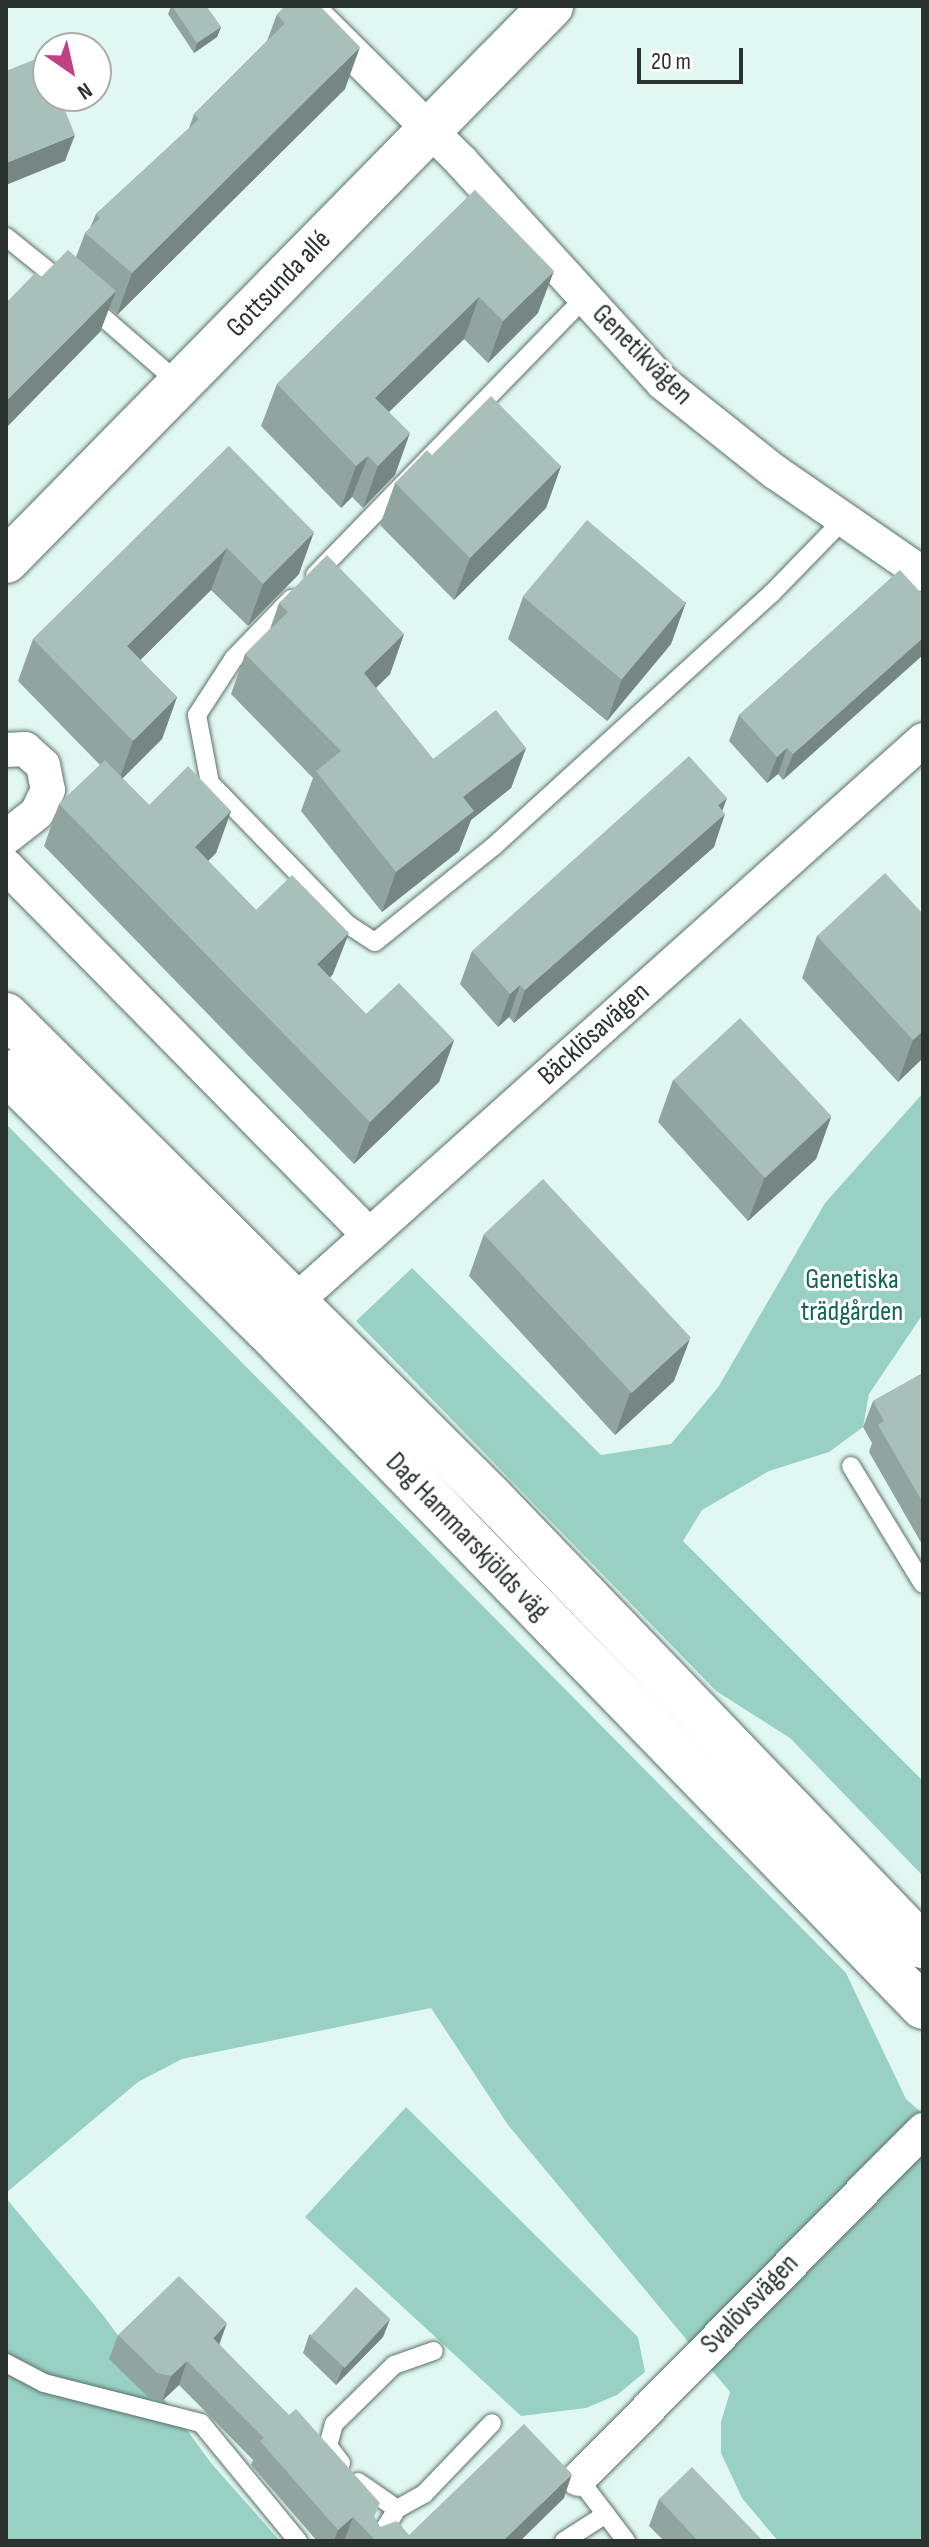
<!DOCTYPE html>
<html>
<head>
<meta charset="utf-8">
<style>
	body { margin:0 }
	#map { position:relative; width:929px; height:2547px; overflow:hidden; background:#e1f8f2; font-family:"Sofia Sans Condensed",sans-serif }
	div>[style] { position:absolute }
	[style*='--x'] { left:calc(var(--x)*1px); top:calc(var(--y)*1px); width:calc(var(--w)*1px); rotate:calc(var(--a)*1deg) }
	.green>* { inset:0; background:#98d1c3 }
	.roads { filter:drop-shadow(0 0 2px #5c706b) drop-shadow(0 0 2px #5c706b) }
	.lane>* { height:18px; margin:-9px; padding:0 9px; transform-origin:9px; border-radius:9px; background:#fff }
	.street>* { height:34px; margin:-17px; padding:0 17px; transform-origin:17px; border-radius:17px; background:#fff }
	.secondary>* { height:44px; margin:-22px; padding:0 22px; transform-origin:22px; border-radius:22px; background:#fff }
	.wall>* { inset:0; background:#91a49f }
	.shaded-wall>* { inset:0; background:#768682 }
	.building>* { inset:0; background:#a9bfb9; transform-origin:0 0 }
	span { translate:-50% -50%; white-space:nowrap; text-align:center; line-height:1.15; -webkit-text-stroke:6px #fff; paint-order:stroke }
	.street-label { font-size:28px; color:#2a3330 }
	.park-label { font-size:28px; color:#106658 }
	.frame { position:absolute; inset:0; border:8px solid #2a3330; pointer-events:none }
	.north { position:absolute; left:32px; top:32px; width:80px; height:80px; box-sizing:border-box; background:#fff; border:2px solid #aaadac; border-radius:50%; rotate:146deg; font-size:22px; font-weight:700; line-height:32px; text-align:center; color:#2a3330 }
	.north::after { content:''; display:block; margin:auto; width:28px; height:36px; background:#c44085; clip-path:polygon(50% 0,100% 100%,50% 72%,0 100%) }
	.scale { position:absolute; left:637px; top:48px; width:106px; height:36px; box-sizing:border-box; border:4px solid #2a3330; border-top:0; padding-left:10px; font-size:24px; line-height:28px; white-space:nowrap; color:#2a3330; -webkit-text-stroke:6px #fff; paint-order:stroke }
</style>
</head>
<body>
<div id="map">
	<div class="green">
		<div style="clip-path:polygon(923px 1093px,923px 1314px,869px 1394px,863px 1427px,829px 1452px,769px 1471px,702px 1510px,683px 1541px,923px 1781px,923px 1876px,790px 1738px,716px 1691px,356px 1321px,412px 1268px,601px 1455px,671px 1444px,719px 1386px,825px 1203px)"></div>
		<div style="clip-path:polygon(6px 1124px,846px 1973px,906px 2099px,923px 2114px,923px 2541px,778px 2541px,742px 2498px,721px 2453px,721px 2422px,730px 2392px,508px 2125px,431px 2008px,182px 2059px,138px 2082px,6px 2193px)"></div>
		<div style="clip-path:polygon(406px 2107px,638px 2337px,645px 2372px,617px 2395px,586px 2408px,521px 2416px,305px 2217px)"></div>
		<div style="clip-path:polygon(6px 2198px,103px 2315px,211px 2463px,280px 2541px,6px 2541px)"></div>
	</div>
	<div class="roads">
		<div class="lane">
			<div style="--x:6;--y:237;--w:78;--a:38.8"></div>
			<div style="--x:89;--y:305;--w:122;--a:41"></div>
			<div style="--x:315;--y:575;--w:388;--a:-45.8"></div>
			<div style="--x:291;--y:599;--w:82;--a:134"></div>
			<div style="--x:234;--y:658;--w:68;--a:123"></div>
			<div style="--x:197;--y:715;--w:69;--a:79.2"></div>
			<div style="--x:210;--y:783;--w:197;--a:45.8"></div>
			<div style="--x:347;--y:924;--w:33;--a:33"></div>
			<div style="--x:375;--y:942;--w:153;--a:-38.9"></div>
			<div style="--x:494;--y:846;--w:376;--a:-42.3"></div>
			<div style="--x:772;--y:593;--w:102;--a:-45.8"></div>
			<div style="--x:851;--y:1466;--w:138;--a:58.6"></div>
			<div style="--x:6;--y:2363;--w:43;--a:27.8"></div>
			<div style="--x:44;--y:2383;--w:162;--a:14.3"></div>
			<div style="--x:201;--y:2423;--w:153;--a:50.6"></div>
			<div style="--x:341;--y:2463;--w:21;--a:-127"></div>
			<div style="--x:328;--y:2446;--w:23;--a:-75"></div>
			<div style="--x:334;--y:2424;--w:84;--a:-44.5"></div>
			<div style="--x:394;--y:2365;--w:42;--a:-19.3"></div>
			<div style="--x:579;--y:2479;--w:78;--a:52.8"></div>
			<div style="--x:358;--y:2482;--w:47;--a:34.7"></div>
			<div style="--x:397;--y:2509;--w:31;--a:-29"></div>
			<div style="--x:424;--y:2494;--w:98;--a:-46.2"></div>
			<div style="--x:377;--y:2541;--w:38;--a:-58"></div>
			<div style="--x:564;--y:2541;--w:50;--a:-32.7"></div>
		</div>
		<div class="street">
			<div style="--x:305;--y:6;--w:220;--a:44.8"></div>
			<div style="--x:461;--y:161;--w:300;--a:47.7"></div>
			<div style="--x:663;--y:383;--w:143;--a:38.5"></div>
			<div style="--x:775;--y:472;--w:180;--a:34.6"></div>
			<div style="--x:6;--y:750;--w:19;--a:-3"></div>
			<div style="--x:25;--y:749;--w:24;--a:42"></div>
			<div style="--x:43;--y:765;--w:25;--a:79"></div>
			<div style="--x:48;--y:790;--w:25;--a:116"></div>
			<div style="--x:37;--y:813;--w:39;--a:142"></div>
			<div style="--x:6;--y:866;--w:518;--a:45.47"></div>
			<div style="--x:278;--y:1317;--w:865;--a:-41.81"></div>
			<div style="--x:579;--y:2479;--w:490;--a:-45.4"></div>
		</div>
		<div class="secondary">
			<div style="--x:6;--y:561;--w:778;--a:-45.52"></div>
			<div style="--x:6;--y:1015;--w:685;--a:44.82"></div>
			<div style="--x:492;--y:1498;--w:622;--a:46.11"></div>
			<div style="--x:6;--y:1072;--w:366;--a:44.7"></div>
			<div style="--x:266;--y:1329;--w:944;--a:45.9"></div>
		</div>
	</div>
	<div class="wall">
		<div style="clip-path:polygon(171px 6px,206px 6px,221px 27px,217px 37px,194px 53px,168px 14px)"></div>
		<div style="clip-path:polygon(277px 14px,345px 89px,117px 315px,109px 308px,100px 332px,41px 277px,76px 257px,85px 233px,90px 228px,96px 214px,189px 128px,194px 114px,267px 41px)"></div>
		<div style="clip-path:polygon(475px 190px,538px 313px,488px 363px,464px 339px,389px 412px,395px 475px,363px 508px,352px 497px,341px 508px,261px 426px,277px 384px)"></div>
		<div style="clip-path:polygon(229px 446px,299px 574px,248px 626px,211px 590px,140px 660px,177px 697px,162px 739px,122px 778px,149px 805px,231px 811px,216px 853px,208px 861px,256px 910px,333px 974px,330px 978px,366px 1014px,454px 1040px,439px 1082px,354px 1164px,44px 846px,59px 804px,100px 765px,18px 681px,33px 639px)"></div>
		<div style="clip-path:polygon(432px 455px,561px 466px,546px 508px,454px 600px,380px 525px,395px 483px)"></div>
		<div style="clip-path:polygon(900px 570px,783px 780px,778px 774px,767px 783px,729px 741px,739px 715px)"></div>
		<div style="clip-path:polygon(523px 597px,686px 602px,671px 644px,607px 721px,508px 639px)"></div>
		<div style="clip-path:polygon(279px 603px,404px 634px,390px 674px,376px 688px,433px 759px,526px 748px,511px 788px,471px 820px,459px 851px,382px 912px,301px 811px,313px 778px,231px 694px,245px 654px,270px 629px)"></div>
		<div style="clip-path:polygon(727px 798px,722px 811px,714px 847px,514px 1023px,509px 1017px,498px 1027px,460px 984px,472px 951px)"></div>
		<div style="clip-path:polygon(923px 914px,923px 1058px,898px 1082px,802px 978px,817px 936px)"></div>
		<div style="clip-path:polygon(673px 1080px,831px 1117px,816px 1159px,748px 1221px,658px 1122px)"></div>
		<div style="clip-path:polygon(484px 1234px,674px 1381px,615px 1435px,469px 1276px)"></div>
		<div style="clip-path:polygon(923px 1373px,923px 1546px,869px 1452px,872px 1443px,863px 1427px,873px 1401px)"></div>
		<div style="clip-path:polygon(390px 2319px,383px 2337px,336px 2385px,303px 2353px,309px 2335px)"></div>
		<div style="clip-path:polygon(118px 2335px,219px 2344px,375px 2518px,380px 2527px,409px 2535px,564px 2498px,520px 2541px,317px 2541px,251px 2465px,253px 2460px,179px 2385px,162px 2401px,148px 2397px,109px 2359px)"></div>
		<div style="clip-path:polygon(659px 2499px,763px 2541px,664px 2541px,649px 2526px)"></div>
	</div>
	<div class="shaded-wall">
		<div style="clip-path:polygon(221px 27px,217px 37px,194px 53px,197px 43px)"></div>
		<div style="clip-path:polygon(360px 47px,345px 89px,117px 315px,132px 273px)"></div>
		<div style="clip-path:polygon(75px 135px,65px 161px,6px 185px,6px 163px)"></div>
		<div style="clip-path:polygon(554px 271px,538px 313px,488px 363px,503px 321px)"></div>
		<div style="clip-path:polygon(116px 291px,100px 332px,6px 428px,6px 401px)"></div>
		<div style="clip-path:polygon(479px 297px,464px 339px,360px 440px,375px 398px)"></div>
		<div style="clip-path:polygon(410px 433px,395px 475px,363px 508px,378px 466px)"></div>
		<div style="clip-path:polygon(368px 456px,352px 497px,341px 508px,356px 466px)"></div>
		<div style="clip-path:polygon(561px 466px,546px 508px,454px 600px,470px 558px)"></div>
		<div style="clip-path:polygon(314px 532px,299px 574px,248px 626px,263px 584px)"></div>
		<div style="clip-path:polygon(227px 548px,211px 590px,112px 688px,127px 646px)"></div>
		<div style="clip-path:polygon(686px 602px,671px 644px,607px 721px,622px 679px)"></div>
		<div style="clip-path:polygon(404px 634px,390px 674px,350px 713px,364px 673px)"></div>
		<div style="clip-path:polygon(923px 637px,923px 655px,783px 780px,793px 754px)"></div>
		<div style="clip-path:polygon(177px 697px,162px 739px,118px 783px,133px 741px)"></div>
		<div style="clip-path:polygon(526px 748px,511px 788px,471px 820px,459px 851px,382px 912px,396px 872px,463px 797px)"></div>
		<div style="clip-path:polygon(787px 748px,778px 774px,767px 783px,777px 757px)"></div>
		<div style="clip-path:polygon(727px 798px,719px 819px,725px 814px,714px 847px,514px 1023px,525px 990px)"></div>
		<div style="clip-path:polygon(231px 811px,216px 853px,180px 889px,195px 847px)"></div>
		<div style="clip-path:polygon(349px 933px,333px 974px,301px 1006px,317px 964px)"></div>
		<div style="clip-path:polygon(520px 985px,509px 1017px,498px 1027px,510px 994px)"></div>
		<div style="clip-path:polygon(923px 1031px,923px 1058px,898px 1082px,913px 1040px)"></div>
		<div style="clip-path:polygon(454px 1040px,439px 1082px,354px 1164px,370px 1122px)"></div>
		<div style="clip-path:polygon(831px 1117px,816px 1159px,748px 1221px,764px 1179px)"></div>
		<div style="clip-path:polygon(690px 1339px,674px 1381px,615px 1435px,630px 1393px)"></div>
		<div style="clip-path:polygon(390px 2319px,383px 2337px,336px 2385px,343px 2367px)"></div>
		<div style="clip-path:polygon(227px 2323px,218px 2348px,213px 2338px)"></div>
		<div style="clip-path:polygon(187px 2361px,179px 2385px,162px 2401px,171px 2376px)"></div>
		<div style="clip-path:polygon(572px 2474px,564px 2498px,520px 2541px,503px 2541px)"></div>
		<div style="clip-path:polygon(353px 2517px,344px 2541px,334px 2541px,338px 2530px)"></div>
	</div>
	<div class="building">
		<div style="clip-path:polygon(172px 6px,206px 6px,221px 27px,197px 43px)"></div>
		<div style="clip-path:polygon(285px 6px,320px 6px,360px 47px,132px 273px,85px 233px,100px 218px,96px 214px,199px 119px,194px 114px,285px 23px,277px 14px)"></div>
		<div style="clip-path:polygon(43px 56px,48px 69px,48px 96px,59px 96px,75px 135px,6px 163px,6px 71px)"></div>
		<div style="clip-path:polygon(475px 190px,554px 271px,503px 321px,479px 297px,375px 398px,410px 433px,378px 466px,368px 456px,356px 466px,277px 384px)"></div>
		<div style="clip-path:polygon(68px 250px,116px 291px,6px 401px,6px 303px,36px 272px,41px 277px)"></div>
		<div style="clip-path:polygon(491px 396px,561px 466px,470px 558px,395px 483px,427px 450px,432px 455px)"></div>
		<div style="clip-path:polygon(229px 446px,314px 532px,263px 584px,227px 548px,127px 646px,177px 697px,133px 741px,33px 639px)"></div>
		<div style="left:587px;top:520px;width:129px;height:100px;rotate:40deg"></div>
		<div style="clip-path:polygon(327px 555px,404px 634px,364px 673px,433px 759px,496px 710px,526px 748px,463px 797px,474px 811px,396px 872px,316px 771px,341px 751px,245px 654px,288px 612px,279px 603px)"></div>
		<div style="clip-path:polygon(900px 570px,923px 595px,923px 638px,793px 754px,787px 748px,777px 757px,739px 715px)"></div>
		<div style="clip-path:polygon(689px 756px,727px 798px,718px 805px,725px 814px,525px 990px,520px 985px,510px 994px,472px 951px)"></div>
		<div style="clip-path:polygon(105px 760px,149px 805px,188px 766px,231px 811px,195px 847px,256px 910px,292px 875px,349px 933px,317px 964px,366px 1014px,399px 983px,454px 1040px,370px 1122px,59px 804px)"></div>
		<div style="clip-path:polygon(885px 873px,923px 914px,923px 1031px,913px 1040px,817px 936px)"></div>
		<div style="left:740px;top:1018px;width:134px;height:91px;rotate:47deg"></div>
		<div style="left:543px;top:1179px;width:217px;height:81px;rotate:47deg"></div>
		<div style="clip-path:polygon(923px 1373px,923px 1503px,878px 1425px,884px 1421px,873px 1401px)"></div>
		<div style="clip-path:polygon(179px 2276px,227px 2323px,213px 2338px,289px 2415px,296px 2409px,380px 2503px,374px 2517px,380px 2527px,397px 2521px,409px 2535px,524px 2424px,572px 2474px,503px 2541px,376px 2541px,353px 2517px,338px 2530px,260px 2441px,264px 2438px,187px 2361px,171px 2376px,157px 2373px,118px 2335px)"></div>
		<div style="left:356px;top:2287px;width:47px;height:67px;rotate:43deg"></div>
		<div style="clip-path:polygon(692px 2467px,763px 2541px,698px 2541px,659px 2499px)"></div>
	</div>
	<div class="street-label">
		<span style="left:279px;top:284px;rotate:-46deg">Gottsunda allé</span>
		<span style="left:642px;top:355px;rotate:45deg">Genetikvägen</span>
		<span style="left:594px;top:1034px;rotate:-42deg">Bäcklösavägen</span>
		<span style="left:467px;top:1537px;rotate:46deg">Dag Hammarskjölds väg</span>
		<span style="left:750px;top:2304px;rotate:-46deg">Svalövsvägen</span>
	</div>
	<div class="park-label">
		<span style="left:852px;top:1296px">Genetiska<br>trädgården</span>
	</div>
	<div class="frame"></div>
	<div class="north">N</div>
	<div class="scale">20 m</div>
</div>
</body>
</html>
